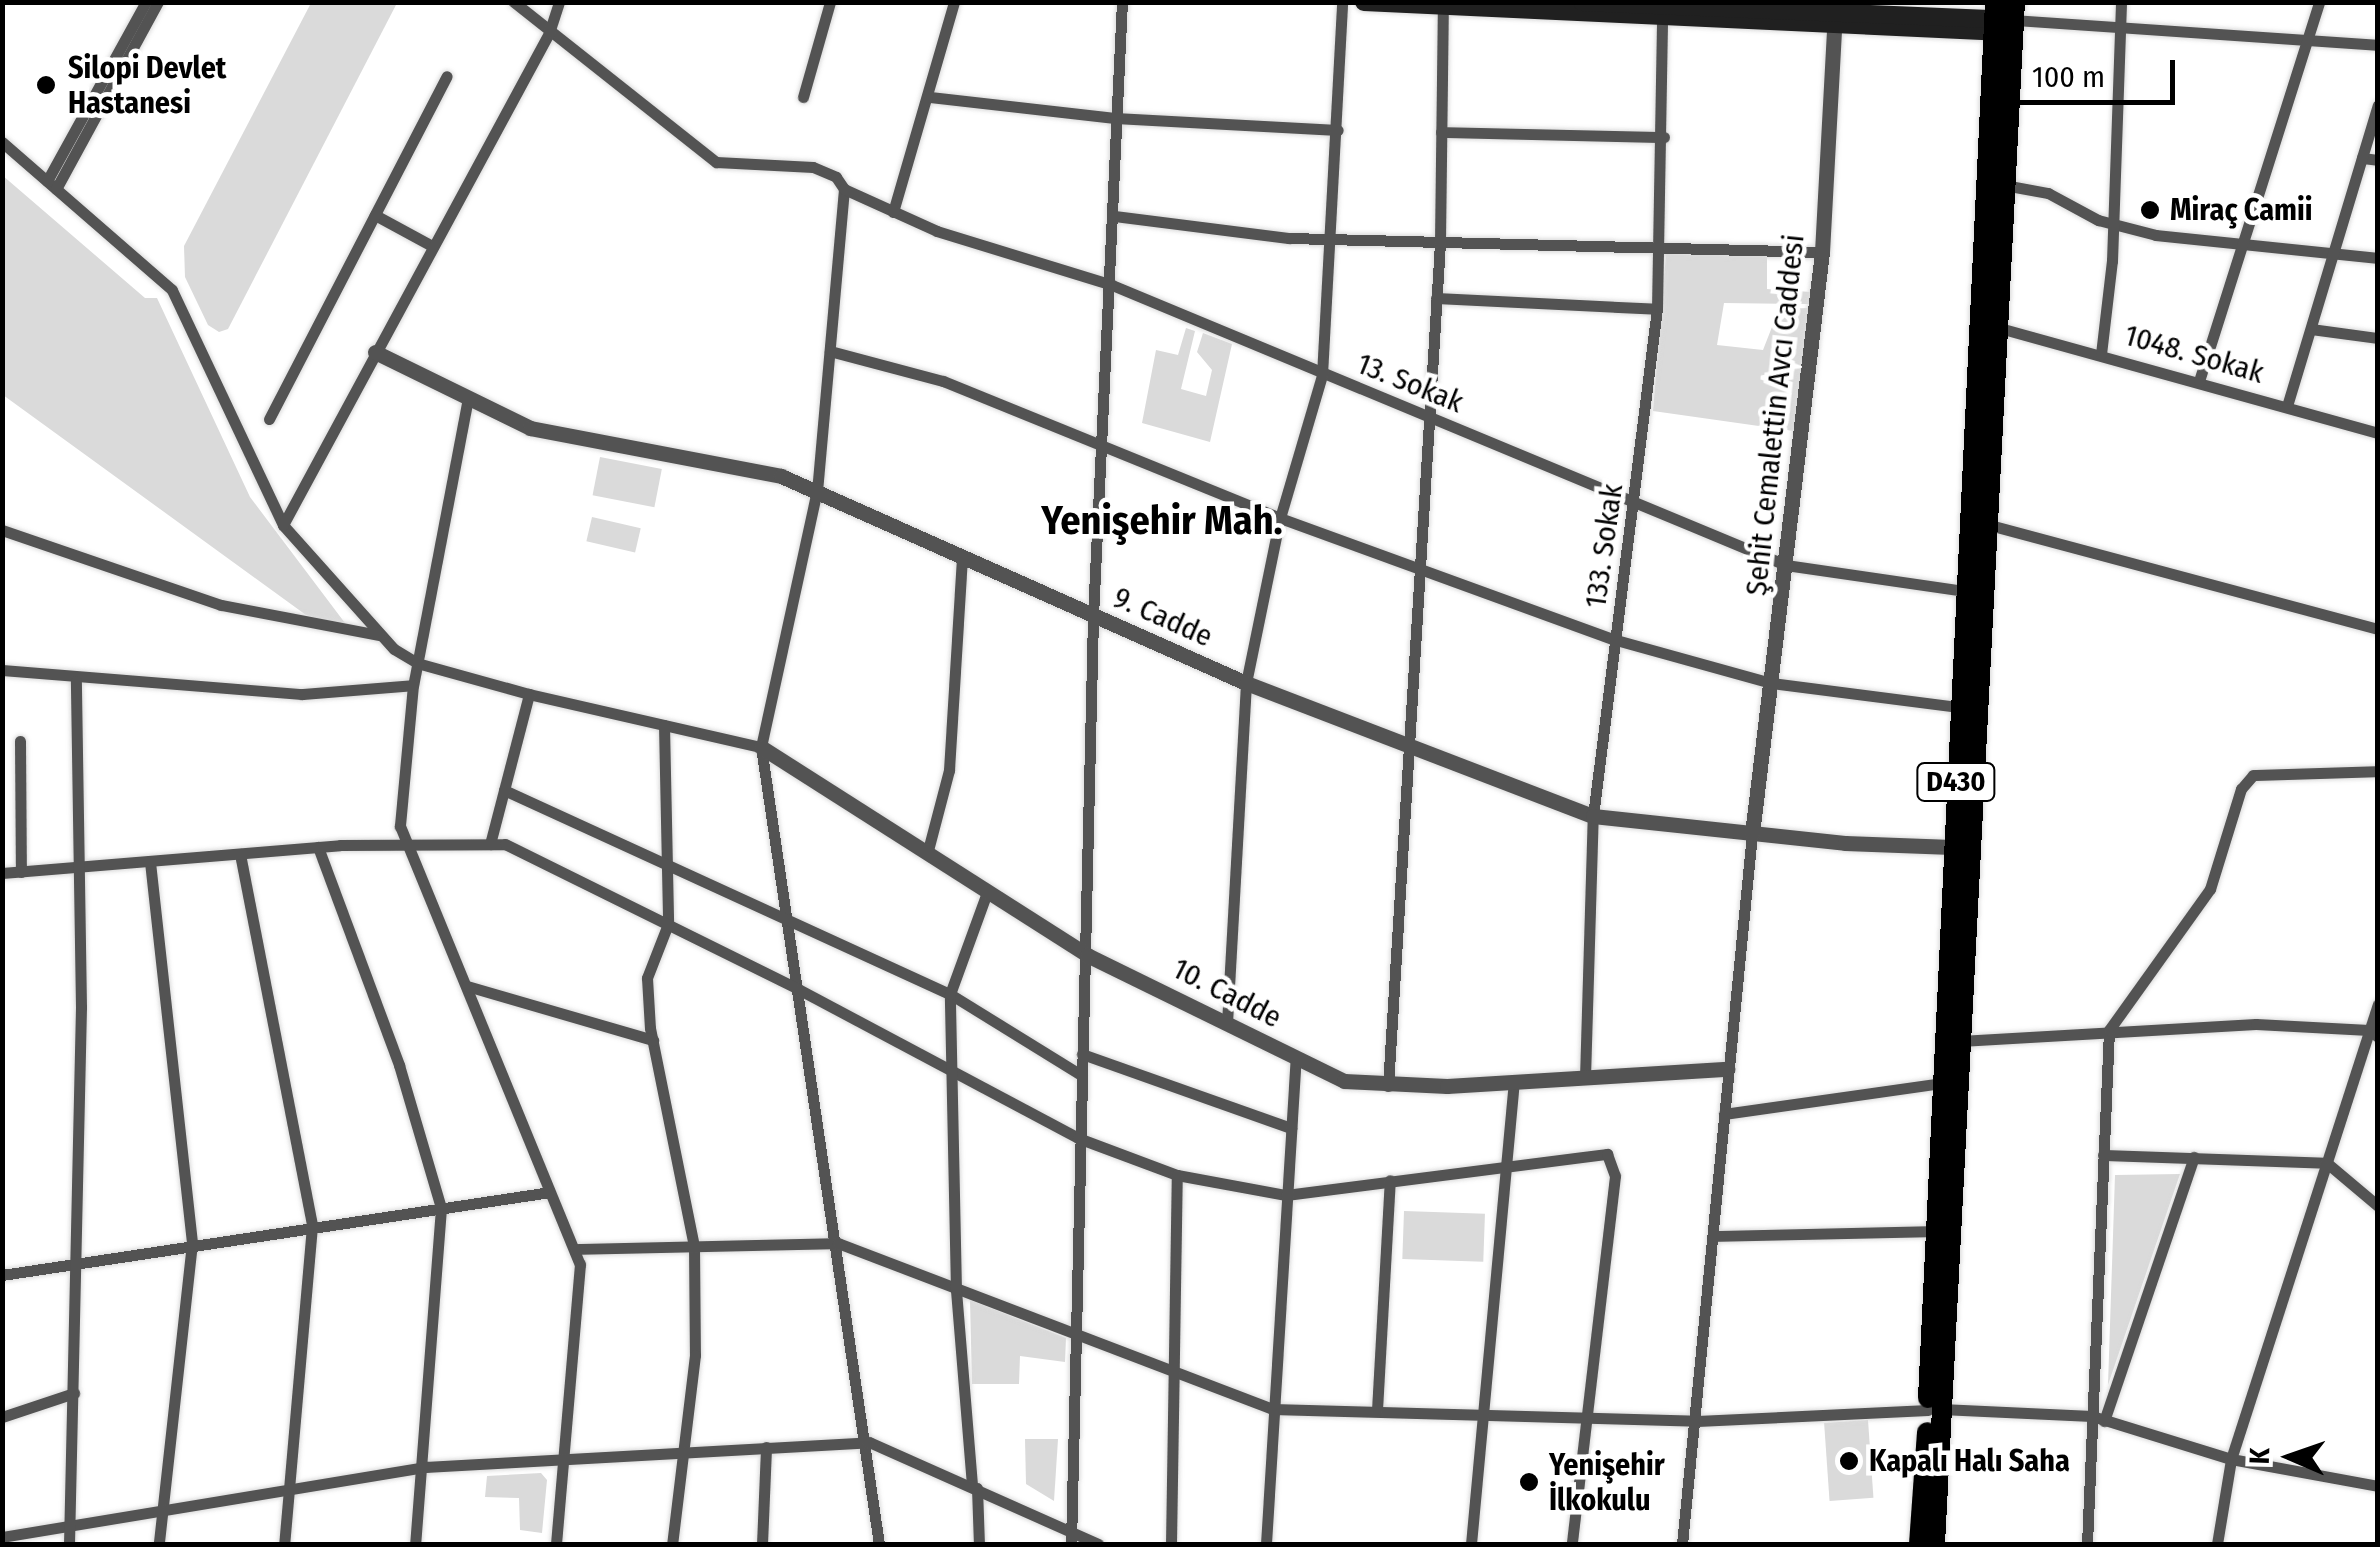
<!DOCTYPE html>
<html>
<head>
<meta charset="utf-8">
<style>
	body { margin:0 }
	#map { position:relative; width:2380px; height:1547px; overflow:hidden; background:#fff; font-family:"Fira Sans Condensed",sans-serif }
	div>[style] { position:absolute }
	[style*='--x'] { left:calc(var(--x)*1px); top:calc(var(--y)*1px); width:calc(var(--w)*1px); rotate:calc(var(--a)*1deg) }
	.green>* { inset:0; background:#dadada; transform-origin:0 0 }
	.roads { filter:drop-shadow(0 0 2px #dbdbdb) drop-shadow(0 0 2px #dbdbdb) }
	.minor>* { height:11px; margin:-5.5px; padding:0 5.5px; transform-origin:5.5px; border-radius:5.5px; background:#535353 }
	.tertiary>* { height:15px; margin:-7.5px; padding:0 7.5px; transform-origin:7.5px; border-radius:7.5px; background:#535353 }
	.secondary>* { height:18px; margin:-9px; padding:0 9px; transform-origin:9px; border-radius:9px; background:#202020 }
	.trunk>* { height:20px; margin:-10px; padding:0 10px; transform-origin:10px; border-radius:10px; background:#000 }
	.dots>* { width:28px; height:28px; translate:-50% -50%; box-sizing:border-box; border:5px solid #fff; border-radius:50% }
	span { translate:-50% -50%; white-space:nowrap; text-align:center; line-height:1.15; -webkit-text-stroke:9px #fff; paint-order:stroke }
	.shield-label span { padding:2px 8px; background:#fff; border:2px solid; border-radius:8px; -webkit-text-stroke-width:0 }
	.shield-label { font-size:28px; color:#000; font-weight:700 }
	.poi-label { font-size:30px; color:#000; font-weight:700 }
	.left { translate:0 -50%; text-align:left }
	.street-label { font-size:30px; color:#000 }
	.district-label { font-size:40px; color:#000; font-weight:700 }
	.frame { position:absolute; inset:0; border:5px solid #000; pointer-events:none }
	.north { position:absolute; left:2240px; top:1407px; width:100px; height:100px; -webkit-text-stroke:8px #fff; paint-order:stroke; rotate:272deg; font-size:28px; font-weight:700; line-height:40px; text-align:center; color:#000 }
	.north::after { content:''; display:block; margin:auto; width:35px; height:45px; background:#000; clip-path:polygon(50% 0,100% 100%,50% 72%,0 100%) }
	.scale { position:absolute; left:2015px; top:60px; width:160px; height:45px; box-sizing:border-box; border:5px solid #000; border-top:0; padding-left:12px; font-size:30px; line-height:35px; white-space:nowrap; color:#000; -webkit-text-stroke:8px #fff; paint-order:stroke }
</style>
</head>
<body>
<div id="map">
	<div class="green">
		<div style="clip-path:polygon(311px 3px,397px 3px,228px 329px,219px 332px,208px 325px,185px 277px,184px 246px)"></div>
		<div style="clip-path:polygon(2px 175px,145px 298px,157px 298px,250px 497px,348px 627px,306px 615px,3px 395px)"></div>
		<div style="clip-path:polygon(1666px 254px,1767px 256px,1767px 289px,1811px 292px,1810px 304px,1724px 303px,1717px 345px,1763px 350px,1779px 309px,1809px 308px,1794px 431px,1653px 411px)"></div>
		<div style="clip-path:polygon(1186px 328px,1195px 331px,1181px 389px,1206px 396px,1212px 370px,1197px 352px,1203px 333px,1232px 344px,1210px 442px,1142px 423px,1156px 350px,1178px 355px)"></div>
		<div style="left:600px;top:457px;width:63px;height:39px;rotate:11deg"></div>
		<div style="left:592px;top:517px;width:50px;height:25px;rotate:13deg"></div>
		<div style="clip-path:polygon(2180px 1174px,2108px 1385px,2115px 1175px)"></div>
		<div style="left:1404px;top:1211px;width:81px;height:48px;rotate:2deg"></div>
		<div style="clip-path:polygon(970px 1300px,1066px 1338px,1065px 1362px,1020px 1356px,1019px 1384px,972px 1384px)"></div>
		<div style="left:1868px;top:1420px;width:78px;height:44px;rotate:86deg"></div>
		<div style="clip-path:polygon(1025px 1439px,1058px 1439px,1054px 1501px,1026px 1484px)"></div>
		<div style="clip-path:polygon(541px 1473px,547px 1480px,542px 1533px,520px 1530px,519px 1498px,485px 1497px,487px 1476px)"></div>
	</div>
	<div class="roads">
		<div class="minor">
			<div style="--x:514;--y:2;--w:258;--a:38.4"></div>
			<div style="--x:716;--y:162;--w:97;--a:3"></div>
			<div style="--x:813;--y:167;--w:25;--a:23"></div>
			<div style="--x:836;--y:177;--w:14;--a:56"></div>
			<div style="--x:844;--y:189;--w:302;--a:95.1"></div>
			<div style="--x:817;--y:490;--w:263;--a:102.3"></div>
			<div style="--x:761;--y:747;--w:806;--a:81.58"></div>
			<div style="--x:2014;--y:20;--w:365;--a:3.9"></div>
			<div style="--x:803;--y:97;--w:99;--a:-74.1"></div>
			<div style="--x:930;--y:97;--w:186;--a:6.5"></div>
			<div style="--x:1115;--y:118;--w:223;--a:3.1"></div>
			<div style="--x:1441;--y:132;--w:223;--a:1.3"></div>
			<div style="--x:2;--y:142;--w:225;--a:41"></div>
			<div style="--x:172;--y:290;--w:260;--a:64.7"></div>
			<div style="--x:283;--y:525;--w:166;--a:48.2"></div>
			<div style="--x:394;--y:649;--w:27;--a:31"></div>
			<div style="--x:417;--y:663;--w:116;--a:15.5"></div>
			<div style="--x:529;--y:694;--w:238;--a:12.9"></div>
			<div style="--x:2362;--y:158;--w:16;--a:7"></div>
			<div style="--x:47;--y:181;--w:205;--a:-61.1"></div>
			<div style="--x:2004;--y:185;--w:45;--a:10.3"></div>
			<div style="--x:2048;--y:193;--w:57;--a:28.4"></div>
			<div style="--x:2098;--y:220;--w:60;--a:14.5"></div>
			<div style="--x:2156;--y:235;--w:223;--a:5.9"></div>
			<div style="--x:56;--y:189;--w:213;--a:-61.4"></div>
			<div style="--x:844;--y:189;--w:102;--a:24.3"></div>
			<div style="--x:937;--y:231;--w:183;--a:17.1"></div>
			<div style="--x:1112;--y:285;--w:730;--a:22.56"></div>
			<div style="--x:1786;--y:565;--w:181;--a:8.3"></div>
			<div style="--x:893;--y:212;--w:219;--a:-73.8"></div>
			<div style="--x:375;--y:215;--w:65;--a:28.5"></div>
			<div style="--x:1114;--y:216;--w:176;--a:7.2"></div>
			<div style="--x:1289;--y:238;--w:533;--a:1.5"></div>
			<div style="--x:1436;--y:298;--w:221;--a:2.8"></div>
			<div style="--x:1996;--y:327;--w:396;--a:15.5"></div>
			<div style="--x:2311;--y:329;--w:68;--a:7.7"></div>
			<div style="--x:830;--y:351;--w:117;--a:14.9"></div>
			<div style="--x:943;--y:381;--w:364;--a:22.1"></div>
			<div style="--x:1280;--y:518;--w:357;--a:20"></div>
			<div style="--x:1616;--y:640;--w:161;--a:15.5"></div>
			<div style="--x:1771;--y:683;--w:190;--a:7.3"></div>
			<div style="--x:2101;--y:354;--w:94;--a:-83.3"></div>
			<div style="--x:2112;--y:261;--w:259;--a:-88"></div>
			<div style="--x:2199;--y:381;--w:398;--a:-72.4"></div>
			<div style="--x:468;--y:398;--w:292;--a:100.8"></div>
			<div style="--x:413;--y:685;--w:142;--a:95.3"></div>
			<div style="--x:400;--y:826;--w:474;--a:67.7"></div>
			<div style="--x:580;--y:1264;--w:281;--a:94.9"></div>
			<div style="--x:2287;--y:406;--w:314;--a:-73.2"></div>
			<div style="--x:269;--y:419;--w:386;--a:-62.6"></div>
			<div style="--x:1986;--y:524;--w:406;--a:15"></div>
			<div style="--x:283;--y:525;--w:559;--a:-61.6"></div>
			<div style="--x:549;--y:33;--w:33;--a:-72"></div>
			<div style="--x:2;--y:530;--w:231;--a:18.9"></div>
			<div style="--x:221;--y:605;--w:161;--a:10.8"></div>
			<div style="--x:2;--y:670;--w:301;--a:4.6"></div>
			<div style="--x:302;--y:694;--w:111;--a:-4.6"></div>
			<div style="--x:664;--y:725;--w:199;--a:88.8"></div>
			<div style="--x:668;--y:924;--w:58;--a:111.3"></div>
			<div style="--x:647;--y:978;--w:50;--a:86.6"></div>
			<div style="--x:650;--y:1028;--w:222;--a:78.6"></div>
			<div style="--x:694;--y:1246;--w:109;--a:89.5"></div>
			<div style="--x:695;--y:1355;--w:190;--a:96.9"></div>
			<div style="--x:20;--y:741;--w:131;--a:89.6"></div>
			<div style="--x:504;--y:790;--w:490;--a:24.6"></div>
			<div style="--x:950;--y:994;--w:154;--a:31.7"></div>
			<div style="--x:490;--y:844;--w:155;--a:-75.4"></div>
			<div style="--x:318;--y:847;--w:233;--a:69.6"></div>
			<div style="--x:399;--y:1065;--w:149;--a:73.6"></div>
			<div style="--x:441;--y:1208;--w:337;--a:94.4"></div>
			<div style="--x:240;--y:854;--w:379;--a:79"></div>
			<div style="--x:312;--y:1226;--w:319;--a:95"></div>
			<div style="--x:927;--y:854;--w:87;--a:-75.3"></div>
			<div style="--x:949;--y:770;--w:215;--a:-86.5"></div>
			<div style="--x:150;--y:862;--w:383;--a:83.7"></div>
			<div style="--x:192;--y:1243;--w:303;--a:96.3"></div>
			<div style="--x:2;--y:873;--w:339;--a:-4.7"></div>
			<div style="--x:340;--y:845;--w:165;--a:-0.3"></div>
			<div style="--x:505;--y:844;--w:327;--a:26.3"></div>
			<div style="--x:798;--y:989;--w:317;--a:28"></div>
			<div style="--x:1078;--y:1138;--w:106;--a:20.5"></div>
			<div style="--x:1177;--y:1175;--w:111;--a:10.4"></div>
			<div style="--x:1286;--y:1195;--w:324;--a:-7.3"></div>
			<div style="--x:1607;--y:1154;--w:23;--a:70"></div>
			<div style="--x:1615;--y:1176;--w:371;--a:96.7"></div>
			<div style="--x:467;--y:986;--w:194;--a:16.2"></div>
			<div style="--x:1227;--y:1023;--w:341;--a:-86.8"></div>
			<div style="--x:1246;--y:683;--w:168;--a:-78.4"></div>
			<div style="--x:1280;--y:518;--w:149;--a:-73.6"></div>
			<div style="--x:1322;--y:375;--w:374;--a:-86.9"></div>
			<div style="--x:1960;--y:1041;--w:296;--a:-3.3"></div>
			<div style="--x:2256;--y:1024;--w:113;--a:3"></div>
			<div style="--x:2369;--y:1030;--w:11;--a:38"></div>
			<div style="--x:1082;--y:1054;--w:222;--a:19.5"></div>
			<div style="--x:1585;--y:1078;--w:262;--a:-88.3"></div>
			<div style="--x:1593;--y:816;--w:511;--a:-82.81"></div>
			<div style="--x:1657;--y:309;--w:289;--a:-89"></div>
			<div style="--x:1388;--y:1086;--w:846;--a:-86.47"></div>
			<div style="--x:1440;--y:242;--w:235;--a:-89.3"></div>
			<div style="--x:1724;--y:1114;--w:219;--a:-8.1"></div>
			<div style="--x:2103;--y:1155;--w:224;--a:2"></div>
			<div style="--x:2327;--y:1163;--w:67;--a:40.1"></div>
			<div style="--x:1714;--y:1236;--w:219;--a:-1.3"></div>
			<div style="--x:575;--y:1249;--w:263;--a:-1.3"></div>
			<div style="--x:838;--y:1243;--w:465;--a:20.9"></div>
			<div style="--x:1272;--y:1409;--w:425;--a:1.6"></div>
			<div style="--x:1697;--y:1421;--w:231;--a:-2.7"></div>
			<div style="--x:2;--y:1275;--w:554;--a:-8.61"></div>
			<div style="--x:1941;--y:1409;--w:151;--a:2.7"></div>
			<div style="--x:2092;--y:1416;--w:145;--a:17.2"></div>
			<div style="--x:2231;--y:1459;--w:149;--a:10.4"></div>
			<div style="--x:1377;--y:1410;--w:230;--a:-86.8"></div>
			<div style="--x:2;--y:1417;--w:76;--a:-18.4"></div>
			<div style="--x:2104;--y:1421;--w:279;--a:-71.2"></div>
			<div style="--x:972;--y:1485;--w:196;--a:-94.7"></div>
			<div style="--x:956;--y:1290;--w:296;--a:-91.2"></div>
			<div style="--x:950;--y:994;--w:105;--a:-70"></div>
			<div style="--x:977;--y:1488;--w:56;--a:88"></div>
			<div style="--x:2;--y:1537;--w:430;--a:-9.4"></div>
			<div style="--x:426;--y:1467;--w:444;--a:-3.2"></div>
			<div style="--x:869;--y:1442;--w:251;--a:24"></div>
			<div style="--x:69;--y:1544;--w:537;--a:-88.72"></div>
			<div style="--x:81;--y:1007;--w:326;--a:-90.9"></div>
			<div style="--x:762;--y:1544;--w:97;--a:-87.6"></div>
			<div style="--x:1071;--y:1544;--w:928;--a:-88.64"></div>
			<div style="--x:1093;--y:616;--w:615;--a:-87.3"></div>
			<div style="--x:1171;--y:1544;--w:369;--a:-89.1"></div>
			<div style="--x:1266;--y:1544;--w:486;--a:-86.5"></div>
			<div style="--x:1471;--y:1544;--w:463;--a:-84.7"></div>
			<div style="--x:1682;--y:1544;--w:713;--a:-84.37"></div>
			<div style="--x:2087;--y:1544;--w:514;--a:-87.55"></div>
			<div style="--x:2109;--y:1030;--w:173;--a:-54.4"></div>
			<div style="--x:2210;--y:889;--w:105;--a:-72.8"></div>
			<div style="--x:2241;--y:789;--w:18;--a:-49"></div>
			<div style="--x:2253;--y:775;--w:125;--a:-1.8"></div>
			<div style="--x:2217;--y:1544;--w:86;--a:-80.6"></div>
			<div style="--x:2231;--y:1459;--w:478;--a:-72.1"></div>
		</div>
		<div class="tertiary">
			<div style="--x:375;--y:352;--w:173;--a:26.1"></div>
			<div style="--x:530;--y:428;--w:256;--a:10.8"></div>
			<div style="--x:781;--y:476;--w:509;--a:24"></div>
			<div style="--x:1246;--y:683;--w:372;--a:21"></div>
			<div style="--x:1593;--y:816;--w:253;--a:6.1"></div>
			<div style="--x:1845;--y:843;--w:107;--a:2.1"></div>
			<div style="--x:761;--y:747;--w:387;--a:32.5"></div>
			<div style="--x:1087;--y:955;--w:286;--a:26.1"></div>
			<div style="--x:1344;--y:1081;--w:103;--a:2.8"></div>
			<div style="--x:1447;--y:1086;--w:281;--a:-3.5"></div>
			<div style="--x:1752;--y:834;--w:586;--a:-83.14"></div>
			<div style="--x:1822;--y:252;--w:225;--a:-86.9"></div>
			<div style="--x:1834;--y:27;--w:26;--a:-72"></div>
		</div>
		<div class="secondary">
			<div style="--x:1364;--y:2;--w:640;--a:2.69"></div>
			<div style="--x:1582;--y:2;--w:426;--a:2.4"></div>
		</div>
		<div class="trunk">
			<div style="--x:1928;--y:1398;--w:1398;--a:-87.25"></div>
			<div style="--x:1919;--y:1544;--w:112;--a:-85.9"></div>
			<div style="--x:1935;--y:1544;--w:1544;--a:-87.03"></div>
		</div>
	</div>
	<div class="dots">
		<div style="left:46px;top:85px;background:#000"></div>
		<div style="left:2150px;top:210px;background:#000"></div>
		<div style="left:1849px;top:1461px;background:#000"></div>
		<div style="left:1529px;top:1482px;background:#000"></div>
	</div>
	<div class="shield-label">
		<span style="left:1956px;top:782px">D430</span>
	</div>
	<div class="poi-label">
		<span class="left" style="left:68px;top:85px">Silopi Devlet<br>Hastanesi</span>
		<span class="left" style="left:2170px;top:210px">Miraç Camii</span>
		<span class="left" style="left:1869px;top:1461px">Kapalı Halı Saha</span>
		<span class="left" style="left:1549px;top:1482px">Yenişehir<br>İlkokulu</span>
	</div>
	<div class="street-label">
		<span style="left:2194px;top:354px;rotate:16deg">1048. Sokak</span>
		<span style="left:1410px;top:383px;rotate:22deg">13. Sokak</span>
		<span style="left:1775px;top:415px;rotate:-84deg">Şehit Cemalettin Avcı Caddesi</span>
		<span style="left:1604px;top:546px;rotate:-82deg">133. Sokak</span>
		<span style="left:1163px;top:617px;rotate:24deg">9. Cadde</span>
		<span style="left:1227px;top:993px;rotate:27deg">10. Cadde</span>
	</div>
	<div class="district-label">
		<span style="left:1162px;top:521px">Yenişehir Mah.</span>
	</div>
	<div class="frame"></div>
	<div class="north">K</div>
	<div class="scale">100 m</div>
</div>
</body>
</html>
